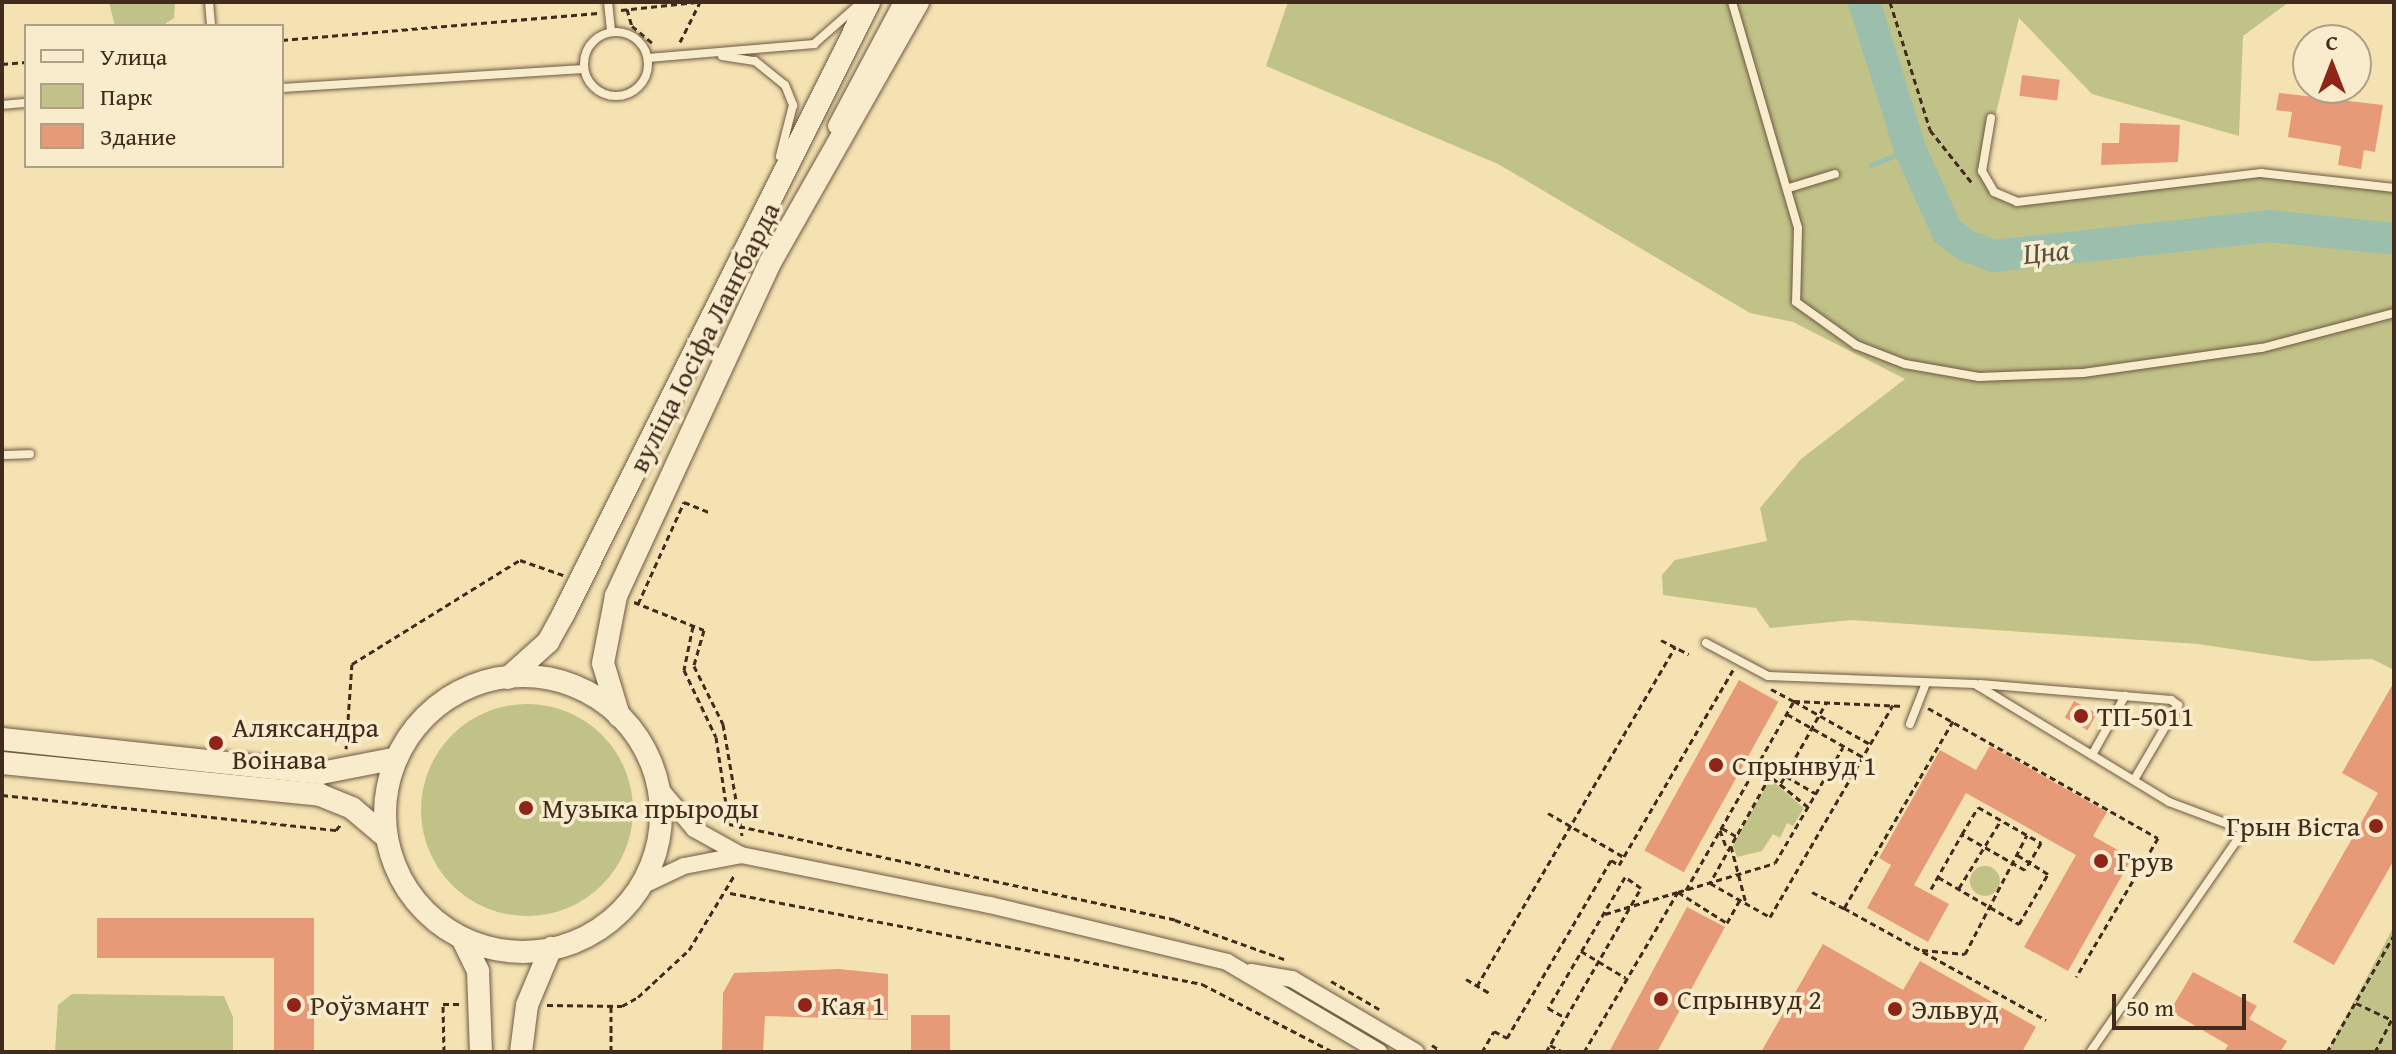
<!DOCTYPE html>
<html>
<head>
<meta charset="utf-8">
<style>
	body { margin:0 }
	#map { position:relative; width:2396px; height:1054px; overflow:hidden; background:#f5e2b2; font-family:"Gentium Book Plus",serif }
	div>[style] { position:absolute }
	[style*='--x'] { left:calc(var(--x)*1px); top:calc(var(--y)*1px); width:calc(var(--w)*1px); rotate:calc(var(--a)*1deg) }
	.green>* { inset:0; background:#c1c288 }
	.round { border-radius:50% }
	.stream>* { height:5px; margin:-2.5px; padding:0 2.5px; transform-origin:2.5px; border-radius:2.5px; background:#9cbead }
	.river>* { height:32px; margin:-16px; padding:0 16px; transform-origin:16px; border-radius:16px; background:#9cbead }
	.building>* { inset:0; background:#e69a78; transform-origin:0 0 }
	.path>* { height:3px; margin-top:-1.5px; transform-origin:0; background:repeating-linear-gradient(90deg,#412b1c 0 6px,transparent 0 10px) }
	.roads { filter:drop-shadow(0 0 2px #6e5942) drop-shadow(0 0 2px #6e5942) }
	.lane>* { height:8px; margin:-4px; padding:0 4px; transform-origin:4px; border-radius:4px; background:#f8eccd }
	.lane>.ring { margin:-4px; padding:0; box-sizing:content-box; background:none; border:8px solid #f8eccd; border-radius:50% }
	.street>* { height:16px; margin:-8px; padding:0 8px; transform-origin:8px; border-radius:8px; background:#f8eccd }
	.secondary>* { height:22px; margin:-11px; padding:0 11px; transform-origin:11px; border-radius:11px; background:#f8eccd }
	.secondary>.ring { margin:-11px; padding:0; box-sizing:content-box; background:none; border:22px solid #f8eccd; border-radius:50% }
	.dots>* { width:22px; height:22px; translate:-50% -50%; box-sizing:border-box; border:4px solid #f8eccd; border-radius:50% }
	span { translate:-50% -50%; white-space:nowrap; text-align:center; line-height:1.15; -webkit-text-stroke:7px #f8eccd; paint-order:stroke }
	.street-label { font-size:28px; color:#412b1c }
	.poi-label { font-size:28px; color:#412b1c }
	.left { translate:0 -50%; text-align:left }
	.right { translate:-100% -50%; text-align:right }
	.water-label { font-size:30px; color:#585040; font-style:italic }
	.frame { position:absolute; inset:0; border:4px solid #412b1c; pointer-events:none }
	.legend { position:absolute; left:24px; top:24px; width:260px; height:144px; box-sizing:border-box; background:#f8eccd; border:2px solid #af9f86; margin:0; padding:10px 14px; list-style:none; font-size:24px; color:#412b1c }
	.legend li { display:flex; align-items:center; gap:16px; height:40px }
	.legend b { width:40px; border:2px solid #af9f86 }
	.north { position:absolute; left:2292px; top:24px; width:80px; height:80px; box-sizing:border-box; background:#f8eccd; border:2px solid #af9f86; border-radius:50%; rotate:0deg; font-size:22px; font-weight:700; line-height:32px; text-align:center; color:#412b1c }
	.north::after { content:''; display:block; margin:auto; width:28px; height:36px; background:#8f2418; clip-path:polygon(50% 0,100% 100%,50% 72%,0 100%) }
	.scale { position:absolute; left:2112px; top:994px; width:134px; height:36px; box-sizing:border-box; border:4px solid #412b1c; border-top:0; padding-left:10px; font-size:24px; line-height:28px; white-space:nowrap; color:#412b1c; -webkit-text-stroke:6px #f8eccd; paint-order:stroke }
</style>
</head>
<body>
<div id="map">
	<div class="green">
		<div style="clip-path:polygon(109px 2px,175px 2px,174px 18px,162px 26px,115px 26px)"></div>
		<div style="clip-path:polygon(1288px 2px,2289px 2px,2243px 36px,2239px 136px,2092px 94px,2019px 18px,1982px 171px,1994px 192px,2017px 202px,2242px 173px,2394px 188px,2394px 670px,2372px 659px,2312px 661px,2198px 644px,1851px 620px,1770px 628px,1756px 608px,1663px 595px,1662px 575px,1675px 560px,1767px 541px,1760px 508px,1801px 459px,1905px 379px,1793px 322px,1750px 313px,1498px 164px,1266px 66px)"></div>
		<div class="round" style="left:421px;top:704px;width:212px;height:212px"></div>
		<div style="clip-path:polygon(1770px 779px,1804px 808px,1793px 826px,1787px 823px,1780px 838px,1773px 834px,1762px 851px,1737px 857px,1733px 845px)"></div>
		<div class="round" style="left:1970px;top:866px;width:30px;height:30px"></div>
		<div style="clip-path:polygon(2394px 926px,2394px 1052px,2327px 1052px)"></div>
		<div style="clip-path:polygon(72px 994px,224px 996px,233px 1017px,233px 1052px,55px 1052px,58px 1005px)"></div>
	</div>
	<div class="stream">
		<div style="--x:1871;--y:165;--w:42;--a:-22.3"></div>
	</div>
	<div class="river">
		<div style="--x:1864;--y:2;--w:154;--a:72.6"></div>
		<div style="--x:1910;--y:149;--w:90;--a:65.7"></div>
		<div style="--x:1947;--y:231;--w:25;--a:37"></div>
		<div style="--x:1967;--y:246;--w:29;--a:20"></div>
		<div style="--x:1994;--y:256;--w:277;--a:-6.2"></div>
		<div style="--x:2269;--y:226;--w:126;--a:5.9"></div>
	</div>
	<div class="building">
		<div style="left:2022px;top:75px;width:38px;height:21px;rotate:7deg"></div>
		<div style="clip-path:polygon(2279px 93px,2383px 105px,2375px 152px,2364px 150px,2361px 169px,2338px 165px,2341px 146px,2288px 137px,2292px 112px,2276px 110px)"></div>
		<div style="clip-path:polygon(2120px 123px,2180px 125px,2178px 162px,2101px 165px,2102px 143px,2119px 143px)"></div>
		<div style="left:1739px;top:680px;width:45px;height:195px;rotate:29deg"></div>
		<div style="clip-path:polygon(2394px 682px,2394px 860px,2334px 965px,2293px 942px,2378px 793px,2342px 773px)"></div>
		<div style="left:2074px;top:701px;width:26px;height:19px;rotate:29deg"></div>
		<div style="clip-path:polygon(1990px 746px,2107px 812px,2093px 836px,2132px 858px,2068px 971px,2024px 947px,2076px 855px,1966px 793px,1914px 885px,1949px 904px,1928px 942px,1867px 908px,1891px 865px,1879px 858px,1940px 750px,1976px 770px)"></div>
		<div style="clip-path:polygon(1687px 907px,1725px 927px,1657px 1052px,1609px 1052px)"></div>
		<div style="clip-path:polygon(97px 918px,314px 918px,314px 1052px,274px 1052px,274px 958px,97px 958px)"></div>
		<div style="clip-path:polygon(1823px 944px,1903px 990px,1920px 961px,2036px 1027px,2022px 1052px,1761px 1052px)"></div>
		<div style="clip-path:polygon(839px 969px,888px 974px,888px 1020px,765px 1016px,763px 1052px,722px 1052px,723px 993px,734px 973px)"></div>
		<div style="clip-path:polygon(2193px 972px,2257px 1006px,2249px 1019px,2287px 1041px,2280px 1052px,2224px 1052px,2228px 1045px,2170px 1011px)"></div>
		<div style="left:950px;top:1015px;width:37px;height:39px;rotate:90deg"></div>
	</div>
	<div class="path">
		<div style="--x:1890;--y:2;--w:134;--a:72.6"></div>
		<div style="--x:1930;--y:130;--w:68;--a:51.6"></div>
		<div style="--x:627;--y:9;--w:18;--a:74"></div>
		<div style="--x:632;--y:26;--w:26;--a:40"></div>
		<div style="--x:621;--y:10;--w:76;--a:-6"></div>
		<div style="--x:282;--y:40;--w:317;--a:-4.9"></div>
		<div style="--x:680;--y:42;--w:45;--a:-63.4"></div>
		<div style="--x:2;--y:64;--w:24;--a:-5"></div>
		<div style="--x:634;--y:602;--w:75;--a:21.8"></div>
		<div style="--x:704;--y:630;--w:37;--a:106"></div>
		<div style="--x:694;--y:666;--w:65;--a:63.4"></div>
		<div style="--x:723;--y:724;--w:113;--a:80.3"></div>
		<div style="--x:638;--y:604;--w:112;--a:-65.7"></div>
		<div style="--x:684;--y:502;--w:27;--a:22"></div>
		<div style="--x:693;--y:626;--w:45;--a:101.6"></div>
		<div style="--x:684;--y:670;--w:74;--a:64.5"></div>
		<div style="--x:716;--y:737;--w:88;--a:81.5"></div>
		<div style="--x:729;--y:824;--w:456;--a:12.1"></div>
		<div style="--x:1175;--y:920;--w:116;--a:19.7"></div>
		<div style="--x:1661;--y:640;--w:31;--a:27"></div>
		<div style="--x:1771;--y:689;--w:26;--a:28"></div>
		<div style="--x:1794;--y:701;--w:110;--a:2.6"></div>
		<div style="--x:1928;--y:708;--w:264;--a:29.5"></div>
		<div style="--x:2158;--y:838;--w:161;--a:120.5"></div>
		<div style="--x:1787;--y:714;--w:87;--a:29.5"></div>
		<div style="--x:1953;--y:721;--w:216;--a:120.2"></div>
		<div style="--x:1844;--y:908;--w:231;--a:29"></div>
		<div style="--x:346;--y:749;--w:85;--a:-86"></div>
		<div style="--x:352;--y:664;--w:198;--a:-31.8"></div>
		<div style="--x:520;--y:560;--w:46;--a:19.2"></div>
		<div style="--x:1760;--y:761;--w:64;--a:30.2"></div>
		<div style="--x:1781;--y:783;--w:92;--a:-60.6"></div>
		<div style="--x:2;--y:795;--w:336;--a:6"></div>
		<div style="--x:336;--y:830;--w:8;--a:-50"></div>
		<div style="--x:1808;--y:807;--w:49;--a:-140.8"></div>
		<div style="--x:1770;--y:776;--w:123;--a:119.3"></div>
		<div style="--x:1710;--y:883;--w:69;--a:29.5"></div>
		<div style="--x:1770;--y:917;--w:245;--a:-59.9"></div>
		<div style="--x:1548;--y:813;--w:88;--a:30.1"></div>
		<div style="--x:1722;--y:828;--w:16;--a:30"></div>
		<div style="--x:1720;--y:830;--w:20;--a:70"></div>
		<div style="--x:1731;--y:846;--w:59;--a:75.3"></div>
		<div style="--x:1938;--y:877;--w:94;--a:30.1"></div>
		<div style="--x:2019;--y:924;--w:58;--a:-59.9"></div>
		<div style="--x:2048;--y:874;--w:36;--a:-148"></div>
		<div style="--x:1959;--y:888;--w:80;--a:-58.3"></div>
		<div style="--x:1931;--y:889;--w:63;--a:-60.6"></div>
		<div style="--x:1962;--y:834;--w:31;--a:-59"></div>
		<div style="--x:1978;--y:807;--w:73;--a:29.7"></div>
		<div style="--x:2041;--y:843;--w:31;--a:121"></div>
		<div style="--x:2025;--y:870;--w:73;--a:-150.3"></div>
		<div style="--x:1686;--y:890;--w:218;--a:-60.3"></div>
		<div style="--x:1794;--y:701;--w:87;--a:29.5"></div>
		<div style="--x:1812;--y:892;--w:36;--a:27"></div>
		<div style="--x:730;--y:893;--w:481;--a:10.9"></div>
		<div style="--x:1202;--y:984;--w:148;--a:27.4"></div>
		<div style="--x:1605;--y:914;--w:76;--a:-16.8"></div>
		<div style="--x:1678;--y:892;--w:58;--a:32.3"></div>
		<div style="--x:1727;--y:923;--w:26;--a:-61"></div>
		<div style="--x:1922;--y:950;--w:43;--a:5.3"></div>
		<div style="--x:1965;--y:954;--w:134;--a:-62.5"></div>
		<div style="--x:1581;--y:951;--w:52;--a:31"></div>
		<div style="--x:1466;--y:979;--w:27;--a:31"></div>
		<div style="--x:1331;--y:981;--w:56;--a:30.3"></div>
		<div style="--x:1477;--y:986;--w:393;--a:-59.7"></div>
		<div style="--x:2356;--y:1003;--w:42;--a:25.3"></div>
		<div style="--x:547;--y:1005;--w:75;--a:0.8"></div>
		<div style="--x:622;--y:1006;--w:18;--a:-29"></div>
		<div style="--x:638;--y:997;--w:69;--a:-42.7"></div>
		<div style="--x:689;--y:950;--w:89;--a:-58.8"></div>
		<div style="--x:611;--y:1006;--w:46;--a:90"></div>
		<div style="--x:1432;--y:1045;--w:12;--a:35"></div>
		<div style="--x:1550;--y:1045;--w:15;--a:28"></div>
		<div style="--x:444;--y:1052;--w:48;--a:-91.2"></div>
		<div style="--x:443;--y:1004;--w:16;--a:0"></div>
		<div style="--x:1482;--y:1052;--w:24;--a:-60"></div>
		<div style="--x:1494;--y:1031;--w:15;--a:28"></div>
		<div style="--x:1507;--y:1038;--w:206;--a:-59.7"></div>
		<div style="--x:1611;--y:860;--w:9;--a:32"></div>
		<div style="--x:1619;--y:865;--w:226;--a:-59.7"></div>
		<div style="--x:1546;--y:1052;--w:190;--a:-59.9"></div>
		<div style="--x:1641;--y:888;--w:19;--a:-145"></div>
		<div style="--x:1625;--y:877;--w:152;--a:120.4"></div>
		<div style="--x:1548;--y:1008;--w:18;--a:29"></div>
		<div style="--x:1584;--y:1052;--w:186;--a:-59.6"></div>
		<div style="--x:1678;--y:892;--w:101;--a:-16.6"></div>
		<div style="--x:1775;--y:863;--w:134;--a:-59.6"></div>
		<div style="--x:2327;--y:1052;--w:135;--a:-60.2"></div>
		<div style="--x:2375;--y:1052;--w:42;--a:-62.8"></div>
	</div>
	<div class="roads">
		<div class="lane">
			<div style="--x:209;--y:2;--w:24;--a:85"></div>
			<div style="--x:608;--y:2;--w:30;--a:84"></div>
			<div style="--x:1732;--y:2;--w:235;--a:73.7"></div>
			<div style="--x:1798;--y:228;--w:74;--a:91.5"></div>
			<div style="--x:1796;--y:302;--w:74;--a:35.6"></div>
			<div style="--x:1856;--y:345;--w:53;--a:21.2"></div>
			<div style="--x:1905;--y:364;--w:75;--a:10"></div>
			<div style="--x:1979;--y:377;--w:104;--a:-2.2"></div>
			<div style="--x:2083;--y:373;--w:181;--a:-8"></div>
			<div style="--x:2262;--y:348;--w:137;--a:-14.9"></div>
			<div class="ring" style="left:584px;top:32px;width:56px;height:56px"></div>
			<div style="--x:722;--y:56;--w:33;--a:9"></div>
			<div style="--x:755;--y:61;--w:38;--a:39"></div>
			<div style="--x:785;--y:85;--w:22;--a:68"></div>
			<div style="--x:793;--y:105;--w:53;--a:104.3"></div>
			<div style="--x:648;--y:58;--w:167;--a:-4.8"></div>
			<div style="--x:814;--y:44;--w:56;--a:-41.4"></div>
			<div style="--x:282;--y:88;--w:302;--a:-3.6"></div>
			<div style="--x:2;--y:105;--w:24;--a:-5"></div>
			<div style="--x:1991;--y:118;--w:54;--a:99.6"></div>
			<div style="--x:1982;--y:171;--w:24;--a:60"></div>
			<div style="--x:1994;--y:192;--w:25;--a:23"></div>
			<div style="--x:2017;--y:202;--w:246;--a:-6.8"></div>
			<div style="--x:2261;--y:173;--w:134;--a:6.4"></div>
			<div style="--x:1789;--y:188;--w:48;--a:-16.9"></div>
			<div style="--x:2;--y:455;--w:28;--a:-2"></div>
			<div style="--x:1706;--y:643;--w:70;--a:28"></div>
			<div style="--x:1768;--y:676;--w:207;--a:2.2"></div>
			<div style="--x:1975;--y:684;--w:227;--a:31.3"></div>
			<div style="--x:2169;--y:802;--w:80;--a:20.5"></div>
			<div style="--x:2244;--y:830;--w:270;--a:124.7"></div>
			<div style="--x:1980;--y:684;--w:192;--a:4.8"></div>
			<div style="--x:2171;--y:700;--w:9;--a:36"></div>
			<div style="--x:2178;--y:705;--w:87;--a:120.4"></div>
			<div style="--x:1910;--y:724;--w:44;--a:-68.7"></div>
			<div style="--x:2092;--y:755;--w:68;--a:-60.8"></div>
		</div>
		<div class="street">
			<div style="--x:836;--y:126;--w:140;--a:-62"></div>
			<div style="--x:658;--y:786;--w:56;--a:50.1"></div>
			<div style="--x:694;--y:829;--w:54;--a:29"></div>
			<div style="--x:741;--y:855;--w:254;--a:11.4"></div>
			<div style="--x:990;--y:905;--w:244;--a:13.5"></div>
			<div style="--x:1227;--y:962;--w:177;--a:30.6"></div>
			<div style="--x:646;--y:884;--w:42;--a:-25.3"></div>
			<div style="--x:684;--y:866;--w:58;--a:-10.9"></div>
			<div style="--x:1251;--y:972;--w:42;--a:9.7"></div>
			<div style="--x:1292;--y:979;--w:144;--a:30.5"></div>
		</div>
		<div class="secondary">
			<div class="ring" style="left:385px;top:676px;width:254px;height:254px"></div>
			<div style="--x:508;--y:678;--w:54;--a:-42"></div>
			<div style="--x:548;--y:642;--w:31;--a:-61"></div>
			<div style="--x:563;--y:615;--w:685;--a:-63.47"></div>
			<div style="--x:619;--y:716;--w:55;--a:-106.8"></div>
			<div style="--x:603;--y:663;--w:68;--a:-79"></div>
			<div style="--x:616;--y:596;--w:369;--a:-65.2"></div>
			<div style="--x:771;--y:261;--w:298;--a:-60.4"></div>
			<div style="--x:2;--y:739;--w:321;--a:6.1"></div>
			<div style="--x:321;--y:773;--w:73;--a:-11"></div>
			<div style="--x:2;--y:763;--w:320;--a:5.7"></div>
			<div style="--x:320;--y:795;--w:35;--a:22"></div>
			<div style="--x:352;--y:808;--w:43;--a:40.3"></div>
			<div style="--x:462;--y:938;--w:37;--a:64"></div>
			<div style="--x:478;--y:971;--w:81;--a:87.9"></div>
			<div style="--x:521;--y:1052;--w:47;--a:-82.7"></div>
			<div style="--x:527;--y:1005;--w:62;--a:-67.2"></div>
		</div>
	</div>
	<div class="dots">
		<div style="left:2081px;top:716px;background:#8f2418"></div>
		<div style="left:216px;top:743px;background:#8f2418"></div>
		<div style="left:1716px;top:765px;background:#8f2418"></div>
		<div style="left:526px;top:808px;background:#8f2418"></div>
		<div style="left:2376px;top:826px;background:#8f2418"></div>
		<div style="left:2101px;top:861px;background:#8f2418"></div>
		<div style="left:1661px;top:999px;background:#8f2418"></div>
		<div style="left:294px;top:1005px;background:#8f2418"></div>
		<div style="left:805px;top:1005px;background:#8f2418"></div>
		<div style="left:1895px;top:1009px;background:#8f2418"></div>
	</div>
	<div class="street-label">
		<span style="left:704px;top:337px;rotate:-63deg">вуліца Іосіфа Лангбарда</span>
	</div>
	<div class="poi-label">
		<span class="left" style="left:2097px;top:716px">ТП-5011</span>
		<span class="left" style="left:232px;top:743px">Аляксандра<br>Воінава</span>
		<span class="left" style="left:1732px;top:765px">Спрынвуд 1</span>
		<span class="left" style="left:542px;top:808px">Музыка прыроды</span>
		<span class="right" style="left:2360px;top:826px">Грын Вiста</span>
		<span class="left" style="left:2117px;top:861px">Грув</span>
		<span class="left" style="left:1677px;top:999px">Спрынвуд 2</span>
		<span class="left" style="left:310px;top:1005px">Роўзмант</span>
		<span class="left" style="left:821px;top:1005px">Кая 1</span>
		<span class="left" style="left:1911px;top:1009px">Эльвуд</span>
	</div>
	<div class="water-label">
		<span style="left:2046px;top:251px;rotate:-6deg">Цна</span>
	</div>
	<div class="frame"></div>
	<ul class="legend">
	<li><b style="height:10px;background:#f8eccd"></b>Улица</li>
	<li><b style="height:22px;background:#c1c288"></b>Парк</li>
	<li><b style="height:22px;background:#e69a78"></b>Здание</li>
	</ul>
	<div class="north">С</div>
	<div class="scale">50 m</div>
</div>
</body>
</html>
